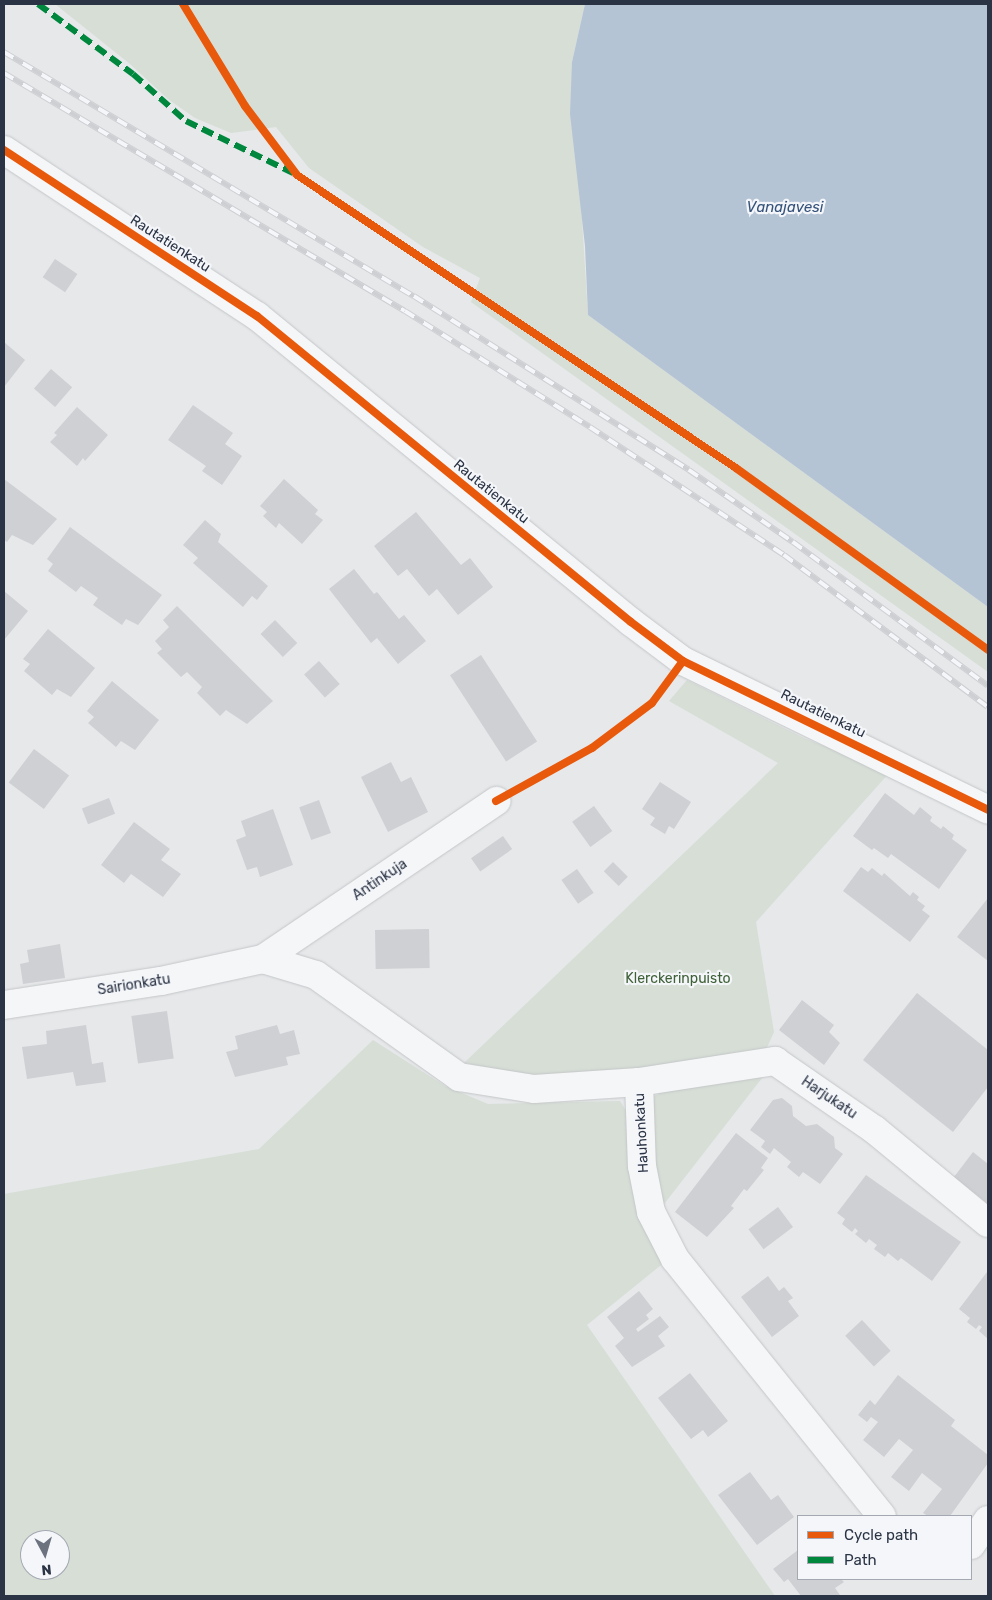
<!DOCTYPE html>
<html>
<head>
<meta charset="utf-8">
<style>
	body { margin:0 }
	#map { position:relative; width:992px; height:1600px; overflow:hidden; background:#e6e8ea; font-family:Rubik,sans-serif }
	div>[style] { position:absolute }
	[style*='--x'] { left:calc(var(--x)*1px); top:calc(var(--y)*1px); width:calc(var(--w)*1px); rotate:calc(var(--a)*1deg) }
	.green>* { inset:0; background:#d6ded6 }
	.water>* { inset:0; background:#b4c4d5 }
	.building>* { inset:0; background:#ced0d3; transform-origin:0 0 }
	.roads { filter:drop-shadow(0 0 1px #c4c6c8) drop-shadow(0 0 1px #c4c6c8) }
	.minor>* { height:28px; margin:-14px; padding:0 14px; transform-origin:14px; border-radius:14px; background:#f5f6f7 }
	.rail>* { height:5.5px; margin-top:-2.75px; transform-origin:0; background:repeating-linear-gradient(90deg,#f4f6f9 0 11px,#cecfd2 0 22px); box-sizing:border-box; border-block:1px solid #cecfd2 }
	.quiet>* { height:6px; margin-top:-3px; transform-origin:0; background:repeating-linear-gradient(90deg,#00873e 0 12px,transparent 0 18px) }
	.cycleway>* { height:8px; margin:-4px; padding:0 4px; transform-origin:4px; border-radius:4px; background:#e8590c }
	span { translate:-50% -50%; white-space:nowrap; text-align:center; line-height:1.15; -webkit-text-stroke:4.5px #f4f6f9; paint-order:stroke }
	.street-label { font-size:14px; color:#2b3445 }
	.park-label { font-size:14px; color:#3f6138 }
	.water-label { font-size:15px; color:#34527a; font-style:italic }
	.frame { position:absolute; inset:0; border:5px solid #2b3445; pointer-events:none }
	.legend { position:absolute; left:797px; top:1515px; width:175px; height:65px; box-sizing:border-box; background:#f4f6f9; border:1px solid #a4a8b1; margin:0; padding:6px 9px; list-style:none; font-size:15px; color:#2b3445 }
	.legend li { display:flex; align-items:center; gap:10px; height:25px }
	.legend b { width:25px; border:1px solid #a4a8b1 }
	.north { position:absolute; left:20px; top:1530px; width:50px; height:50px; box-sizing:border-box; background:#f4f6f9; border:1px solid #a4a8b1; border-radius:50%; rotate:174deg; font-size:14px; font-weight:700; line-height:20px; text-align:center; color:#2b3445 }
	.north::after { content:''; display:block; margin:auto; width:18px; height:22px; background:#6c737f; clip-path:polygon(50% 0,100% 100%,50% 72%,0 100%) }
</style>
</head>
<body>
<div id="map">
	<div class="green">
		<div style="clip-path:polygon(55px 4px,585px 4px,572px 62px,588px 315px,988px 607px,988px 672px,471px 302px,480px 278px,423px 247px,309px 168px,276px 127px,231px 133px,195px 118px,168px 99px,130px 64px)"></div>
		<div style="clip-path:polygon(687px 680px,804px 738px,890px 772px,756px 922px,774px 1032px,764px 1054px,635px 1071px,541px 1077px,464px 1063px,778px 763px,669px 701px)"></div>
		<div style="clip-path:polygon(evenodd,373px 1040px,445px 1086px,488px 1104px,620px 1101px,630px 1117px,666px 1261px,587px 1325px,775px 1596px,4px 1596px,4px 1194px,259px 1149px,373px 1040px,30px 1540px,60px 1540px,60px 1570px,30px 1570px,30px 1540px)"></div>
		<div style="clip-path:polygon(766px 1073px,661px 1208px,652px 1173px,648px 1099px,667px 1090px)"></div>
	</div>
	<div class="water">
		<div style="clip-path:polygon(585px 4px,988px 4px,988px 607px,588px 315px,585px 246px,570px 114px,572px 62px)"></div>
	</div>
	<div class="building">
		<div style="left:55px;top:259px;width:27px;height:22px;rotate:34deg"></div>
		<div style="clip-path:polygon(4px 342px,25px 360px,4px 387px)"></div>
		<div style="left:51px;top:369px;width:28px;height:26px;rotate:41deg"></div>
		<div style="clip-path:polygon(193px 405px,233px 433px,225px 444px,242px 456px,222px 485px,202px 471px,206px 466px,168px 440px)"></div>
		<div style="clip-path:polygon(77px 407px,108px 435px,85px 461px,83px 458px,77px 466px,50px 442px,57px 435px,54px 433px)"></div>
		<div style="clip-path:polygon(4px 479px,57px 519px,33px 545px,12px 535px,7px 542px,4px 540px)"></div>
		<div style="clip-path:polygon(284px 479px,318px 510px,315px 514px,323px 520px,302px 544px,279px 523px,276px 528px,263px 516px,267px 512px,260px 506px)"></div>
		<div style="clip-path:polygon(416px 512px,461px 565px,470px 558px,493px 587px,458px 615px,437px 589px,429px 596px,407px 569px,398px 576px,374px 546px)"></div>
		<div style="clip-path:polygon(205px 520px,221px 534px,218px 542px,268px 586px,257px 600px,252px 596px,243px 607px,193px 563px,198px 558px,183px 545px)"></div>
		<div style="clip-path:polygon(70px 527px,162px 595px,138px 625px,126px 619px,122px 625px,93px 605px,98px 598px,81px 586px,76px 592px,48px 571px,53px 564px,47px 559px)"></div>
		<div style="clip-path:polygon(354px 569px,374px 594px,377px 592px,399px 619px,404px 615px,426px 641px,398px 664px,377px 638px,371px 643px,329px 589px)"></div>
		<div style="clip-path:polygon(4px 591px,28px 611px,4px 640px)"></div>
		<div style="clip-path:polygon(177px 606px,273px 701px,247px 724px,226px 710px,220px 716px,197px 693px,202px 687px,187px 672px,181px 677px,157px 653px,162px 649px,155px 641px,169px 627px,163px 620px)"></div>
		<div style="left:275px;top:620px;width:32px;height:20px;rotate:46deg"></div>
		<div style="clip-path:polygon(48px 629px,95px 668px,71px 697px,57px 689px,52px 695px,24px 671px,30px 664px,23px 659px)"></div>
		<div style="left:481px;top:655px;width:103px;height:37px;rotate:57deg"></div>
		<div style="left:319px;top:661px;width:31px;height:20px;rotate:48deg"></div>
		<div style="clip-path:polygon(112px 681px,159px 720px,135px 750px,121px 741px,116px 747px,88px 723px,94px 717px,87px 711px)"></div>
		<div style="left:34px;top:749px;width:44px;height:42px;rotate:37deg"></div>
		<div style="clip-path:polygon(391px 762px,401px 782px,411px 777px,428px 812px,388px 832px,361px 777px)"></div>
		<div style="clip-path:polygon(660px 782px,691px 802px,674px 829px,669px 826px,665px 834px,650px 825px,655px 818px,642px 809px)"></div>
		<div style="clip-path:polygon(885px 793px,914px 815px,920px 807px,932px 817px,930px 821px,941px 829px,943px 826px,954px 835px,952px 839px,967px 850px,939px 889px,891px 854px,888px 858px,874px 848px,872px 850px,853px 836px)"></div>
		<div style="left:109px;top:798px;width:17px;height:29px;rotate:69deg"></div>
		<div style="left:319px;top:800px;width:35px;height:21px;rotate:70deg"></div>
		<div style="left:594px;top:806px;width:31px;height:27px;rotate:54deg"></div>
		<div style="clip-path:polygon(273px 809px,293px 865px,260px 877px,257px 867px,247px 870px,236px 840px,246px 836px,241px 821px)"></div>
		<div style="clip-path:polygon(134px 822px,170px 849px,161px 860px,181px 874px,163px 897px,131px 874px,124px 883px,101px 865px)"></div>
		<div style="left:503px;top:836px;width:16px;height:39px;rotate:55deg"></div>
		<div style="left:613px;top:862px;width:21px;height:13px;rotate:45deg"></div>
		<div style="clip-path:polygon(861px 867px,868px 872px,872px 868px,882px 876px,884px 873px,910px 896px,913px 892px,919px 897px,917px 900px,925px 906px,922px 910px,930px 916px,910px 942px,843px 891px)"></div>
		<div style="left:577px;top:869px;width:29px;height:19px;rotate:55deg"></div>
		<div style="clip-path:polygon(988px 898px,988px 961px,957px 937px)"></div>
		<div style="left:429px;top:929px;width:39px;height:54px;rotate:89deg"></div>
		<div style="clip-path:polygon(60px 944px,65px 978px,23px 984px,20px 964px,29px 962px,27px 950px)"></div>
		<div style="clip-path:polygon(917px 993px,988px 1050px,988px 1087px,953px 1132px,863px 1060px)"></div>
		<div style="clip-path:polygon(802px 1000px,834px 1025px,829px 1032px,840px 1043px,824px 1065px,779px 1030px)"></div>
		<div style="left:167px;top:1011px;width:48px;height:36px;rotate:82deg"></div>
		<div style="clip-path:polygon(86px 1025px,92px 1064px,103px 1062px,106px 1082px,76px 1086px,73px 1072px,27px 1079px,22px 1047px,47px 1044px,46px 1031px)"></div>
		<div style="clip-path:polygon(277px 1025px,280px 1034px,294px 1030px,300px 1054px,286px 1057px,288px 1065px,235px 1077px,226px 1052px,238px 1049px,235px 1036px)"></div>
		<div style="clip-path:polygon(782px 1098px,792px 1106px,793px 1116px,806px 1126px,817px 1124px,834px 1137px,835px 1148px,843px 1154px,820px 1184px,803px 1172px,799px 1177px,787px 1167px,791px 1162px,774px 1148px,770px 1154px,761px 1147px,765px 1141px,750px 1130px,773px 1100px)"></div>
		<div style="clip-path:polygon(736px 1133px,768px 1158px,761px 1168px,764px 1170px,747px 1191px,744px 1189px,731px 1206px,734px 1208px,707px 1237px,675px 1212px)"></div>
		<div style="clip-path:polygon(973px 1152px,988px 1164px,988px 1204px,954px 1177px)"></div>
		<div style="clip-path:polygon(866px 1175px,961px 1242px,932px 1281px,901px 1258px,898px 1261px,888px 1253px,885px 1257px,874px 1249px,877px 1245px,869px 1239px,866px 1243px,855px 1234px,858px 1231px,855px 1228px,852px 1232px,842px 1224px,845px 1219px,837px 1213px)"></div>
		<div style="left:778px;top:1207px;width:25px;height:37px;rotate:53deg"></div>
		<div style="clip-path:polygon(987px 1272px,988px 1273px,988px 1339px,979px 1331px,982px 1327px,979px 1325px,976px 1329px,967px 1322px,970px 1318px,959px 1309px)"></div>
		<div style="clip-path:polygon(768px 1276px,779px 1291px,784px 1287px,793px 1298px,788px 1301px,799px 1316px,772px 1337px,741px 1297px)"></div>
		<div style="clip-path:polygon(639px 1291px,653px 1309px,646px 1315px,649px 1319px,636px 1329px,638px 1332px,660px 1316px,669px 1327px,658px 1336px,665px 1346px,632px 1367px,615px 1346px,624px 1338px,607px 1317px)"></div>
		<div style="left:862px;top:1320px;width:42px;height:23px;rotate:47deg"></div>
		<div style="clip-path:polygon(690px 1373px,728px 1421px,708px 1437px,703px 1430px,691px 1439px,658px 1398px)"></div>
		<div style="clip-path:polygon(898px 1375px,955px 1420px,951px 1426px,988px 1455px,988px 1463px,950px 1516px,928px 1516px,923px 1513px,942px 1489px,922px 1473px,909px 1491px,891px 1477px,913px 1450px,899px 1439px,884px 1457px,863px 1440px,878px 1422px,871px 1417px,867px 1422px,858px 1415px,870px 1400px,875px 1405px)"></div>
		<div style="clip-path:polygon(750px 1472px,771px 1500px,778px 1495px,794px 1517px,757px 1545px,718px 1495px)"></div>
		<div style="clip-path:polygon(798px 1550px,798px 1579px,841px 1579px,844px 1582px,835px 1588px,840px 1595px,801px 1596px,788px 1579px,784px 1582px,773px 1569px)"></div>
	</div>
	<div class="roads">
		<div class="minor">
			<div style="--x:4;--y:150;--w:303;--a:33.3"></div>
			<div style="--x:257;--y:316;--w:483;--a:39.3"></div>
			<div style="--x:631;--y:622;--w:65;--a:36.9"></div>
			<div style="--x:683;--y:661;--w:339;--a:26"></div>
			<div style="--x:263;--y:959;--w:55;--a:16.8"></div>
			<div style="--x:316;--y:975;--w:176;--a:35.5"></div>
			<div style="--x:459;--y:1077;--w:76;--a:9.1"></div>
			<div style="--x:534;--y:1089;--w:105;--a:-3.8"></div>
			<div style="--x:639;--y:1082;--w:84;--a:88"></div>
			<div style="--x:642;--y:1166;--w:47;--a:78.9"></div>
			<div style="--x:651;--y:1212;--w:53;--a:62.9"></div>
			<div style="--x:675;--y:1259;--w:330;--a:51.2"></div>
			<div style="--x:4;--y:1005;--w:159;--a:-8.7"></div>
			<div style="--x:161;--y:981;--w:104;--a:-12.2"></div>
			<div style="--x:263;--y:959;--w:282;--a:-34.1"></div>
			<div style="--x:639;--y:1082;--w:138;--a:-8.8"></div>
			<div style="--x:775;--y:1061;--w:121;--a:34.6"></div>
			<div style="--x:875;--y:1130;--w:146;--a:39.5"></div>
			<div style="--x:971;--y:1545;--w:30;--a:-56"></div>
		</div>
	</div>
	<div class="rail">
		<div style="--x:4;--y:52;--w:477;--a:30.8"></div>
		<div style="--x:414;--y:296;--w:325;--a:32.3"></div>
		<div style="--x:689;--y:470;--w:126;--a:34.7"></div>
		<div style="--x:793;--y:542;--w:242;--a:36.4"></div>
		<div style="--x:4;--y:73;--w:466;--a:30.7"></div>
		<div style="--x:405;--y:311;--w:218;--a:32.1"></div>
		<div style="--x:590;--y:427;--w:232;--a:33.4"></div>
		<div style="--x:784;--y:555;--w:254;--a:36.7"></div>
	</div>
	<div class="quiet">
		<div style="--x:38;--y:4;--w:118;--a:36.4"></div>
		<div style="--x:133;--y:74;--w:71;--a:41.6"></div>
		<div style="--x:186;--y:121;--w:119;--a:25.9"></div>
	</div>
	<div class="cycleway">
		<div style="--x:183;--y:4;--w:119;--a:58.7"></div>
		<div style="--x:245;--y:106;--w:86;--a:53"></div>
		<div style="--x:297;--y:175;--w:528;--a:33.72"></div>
		<div style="--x:736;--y:468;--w:311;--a:35.8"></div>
		<div style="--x:4;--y:150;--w:303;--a:33.3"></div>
		<div style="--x:257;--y:316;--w:483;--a:39.3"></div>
		<div style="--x:631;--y:622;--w:65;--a:36.9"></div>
		<div style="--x:683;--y:661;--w:339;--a:26"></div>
		<div style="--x:496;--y:801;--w:110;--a:-28.9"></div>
		<div style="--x:592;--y:748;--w:75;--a:-36.9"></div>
		<div style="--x:652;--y:703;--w:52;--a:-53.6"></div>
	</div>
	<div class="street-label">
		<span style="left:170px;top:244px;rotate:33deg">Rautatienkatu</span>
		<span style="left:491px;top:492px;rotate:39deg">Rautatienkatu</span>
		<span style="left:823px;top:714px;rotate:26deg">Rautatienkatu</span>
		<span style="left:380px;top:880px;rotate:-34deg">Antinkuja</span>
		<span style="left:134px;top:985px;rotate:-9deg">Sairionkatu</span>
		<span style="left:829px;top:1098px;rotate:34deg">Harjukatu</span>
		<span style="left:642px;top:1133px;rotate:-93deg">Hauhonkatu</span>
	</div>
	<div class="park-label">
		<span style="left:678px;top:979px">Klerckerinpuisto</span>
	</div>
	<div class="water-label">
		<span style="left:785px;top:208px">Vanajavesi</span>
	</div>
	<div class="frame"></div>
	<ul class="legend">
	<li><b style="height:6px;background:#e8590c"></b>Cycle path</li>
	<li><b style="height:6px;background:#00873e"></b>Path</li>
	</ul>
	<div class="north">N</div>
</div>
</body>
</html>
